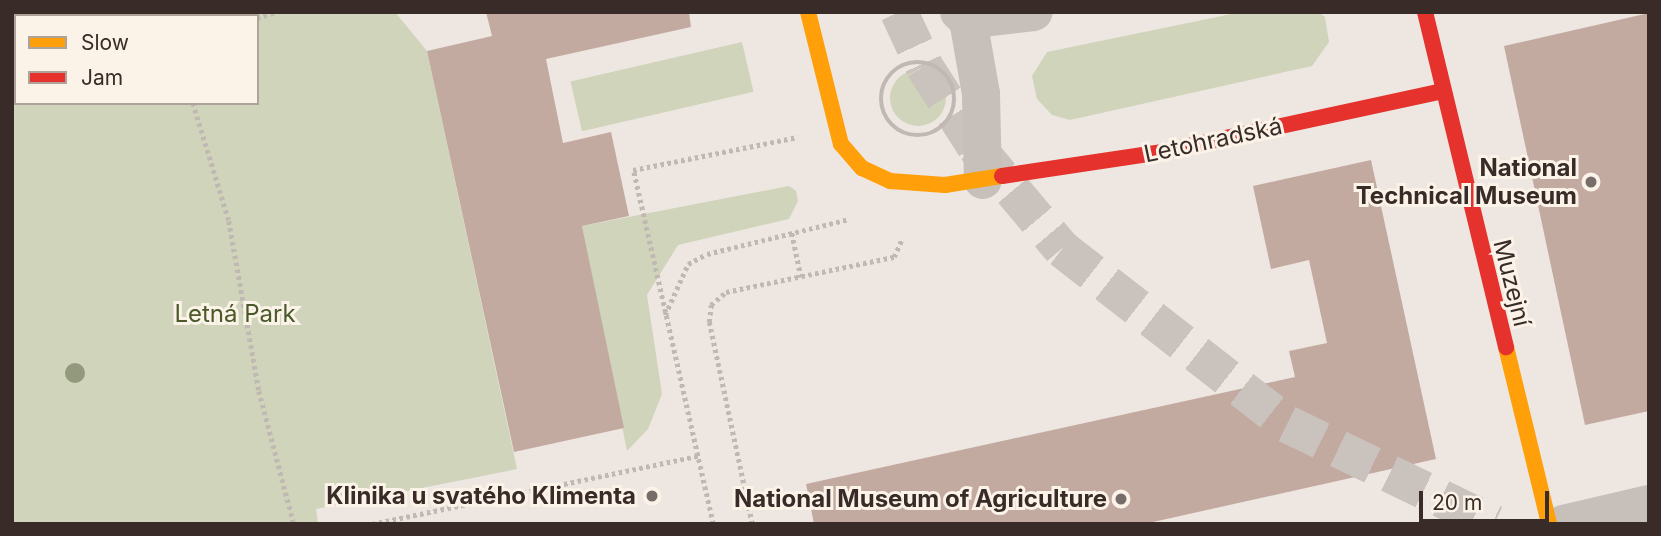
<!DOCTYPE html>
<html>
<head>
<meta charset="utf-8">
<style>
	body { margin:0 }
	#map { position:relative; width:1661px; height:536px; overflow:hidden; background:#eee7e1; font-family:Inter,sans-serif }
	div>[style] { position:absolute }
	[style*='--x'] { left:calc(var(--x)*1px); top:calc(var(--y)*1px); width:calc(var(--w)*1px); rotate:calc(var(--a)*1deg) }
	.green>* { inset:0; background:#d0d4ba; transform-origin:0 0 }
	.round { border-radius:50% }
	.building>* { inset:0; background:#c3aaa1 }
	.secondary-tunnel>* { height:38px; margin-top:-19px; transform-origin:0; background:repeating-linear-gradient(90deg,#cac2bc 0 38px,transparent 0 57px) }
	.path>* { height:4.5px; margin-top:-2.25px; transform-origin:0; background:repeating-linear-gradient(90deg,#c0b8b2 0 3.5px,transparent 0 7px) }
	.path>.ring { margin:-2.25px; padding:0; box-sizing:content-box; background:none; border:4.5px solid #c0b8b2; border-radius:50% }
	.street>* { height:38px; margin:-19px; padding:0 19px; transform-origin:19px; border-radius:19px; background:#c7bfba }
	.slow>* { height:16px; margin:-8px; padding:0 8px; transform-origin:8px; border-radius:8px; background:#ff9f0a }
	.jam>* { height:16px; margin:-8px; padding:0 8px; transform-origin:8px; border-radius:8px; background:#e5322d }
	.trees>* { width:20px; height:20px; margin:-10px; border-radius:50%; background:#93997c }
	.dots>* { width:19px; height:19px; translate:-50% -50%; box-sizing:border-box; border:4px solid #fbf2e8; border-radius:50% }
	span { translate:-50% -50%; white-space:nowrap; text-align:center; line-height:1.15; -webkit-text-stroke:6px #fbf2e8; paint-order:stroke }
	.street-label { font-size:24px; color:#392c28 }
	.poi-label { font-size:24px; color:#392c28; font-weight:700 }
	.right { translate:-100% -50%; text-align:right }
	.park-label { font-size:24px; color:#495929 }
	.frame { position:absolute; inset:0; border:14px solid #392c28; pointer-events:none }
	.legend { position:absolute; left:14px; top:14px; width:245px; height:91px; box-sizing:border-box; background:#fbf2e8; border:2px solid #ada39b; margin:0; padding:9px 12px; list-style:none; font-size:21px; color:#392c28 }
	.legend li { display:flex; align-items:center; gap:14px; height:35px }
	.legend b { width:35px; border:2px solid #ada39b }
	.scale { position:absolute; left:1419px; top:491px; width:130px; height:32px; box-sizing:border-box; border:4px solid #392c28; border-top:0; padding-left:9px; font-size:21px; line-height:24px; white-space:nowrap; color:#392c28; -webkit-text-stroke:5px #fbf2e8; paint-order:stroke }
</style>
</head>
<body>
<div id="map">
	<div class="green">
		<div style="clip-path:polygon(evenodd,12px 12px,395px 12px,427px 51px,517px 469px,316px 509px,318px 524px,12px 524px,12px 12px,16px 16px,257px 16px,257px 103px,16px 103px,16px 16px)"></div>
		<div style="clip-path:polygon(1241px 12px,1318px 12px,1325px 17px,1329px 42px,1312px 66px,1070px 120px,1052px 115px,1037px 99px,1032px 76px,1047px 52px)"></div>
		<div style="left:742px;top:42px;width:51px;height:176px;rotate:77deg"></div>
		<div class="round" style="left:890px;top:70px;width:56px;height:56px"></div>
		<div style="clip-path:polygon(789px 186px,796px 191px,798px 201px,789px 219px,678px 245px,647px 295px,662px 394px,648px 429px,627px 451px,582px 226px)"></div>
	</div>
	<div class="building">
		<div style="clip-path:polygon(486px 12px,689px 12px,691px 27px,546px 59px,563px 143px,611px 132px,629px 216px,582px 226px,624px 428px,514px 452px,427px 51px,492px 36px)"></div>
		<div style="clip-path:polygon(1649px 13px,1649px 411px,1585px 425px,1504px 46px)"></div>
		<div style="clip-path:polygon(1371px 160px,1436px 459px,1144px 524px,814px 524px,806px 484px,1295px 377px,1289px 351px,1327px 343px,1309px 260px,1271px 269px,1253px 186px)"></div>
	</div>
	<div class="secondary-tunnel">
		<div style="--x:899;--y:12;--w:60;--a:65.2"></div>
		<div style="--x:924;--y:66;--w:96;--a:57.3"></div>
		<div style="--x:976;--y:147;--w:133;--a:49.9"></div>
		<div style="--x:1062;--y:249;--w:285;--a:37.9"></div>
		<div style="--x:1287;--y:424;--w:230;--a:25.8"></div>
	</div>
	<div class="path">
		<div style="--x:60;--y:16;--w:4;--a:-76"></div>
		<div style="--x:85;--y:16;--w:4;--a:-76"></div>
		<div style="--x:257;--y:18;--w:19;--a:-18"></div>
		<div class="ring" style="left:881px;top:62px;width:69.5px;height:69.5px"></div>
		<div style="--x:12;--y:71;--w:4;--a:-27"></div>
		<div style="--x:12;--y:77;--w:4;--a:-14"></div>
		<div style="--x:12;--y:98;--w:4;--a:-27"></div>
		<div style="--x:193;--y:103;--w:123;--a:73"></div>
		<div style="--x:229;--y:221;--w:173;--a:80"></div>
		<div style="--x:259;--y:391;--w:138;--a:75.3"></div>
		<div style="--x:792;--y:233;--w:45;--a:78.4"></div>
		<div style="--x:665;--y:315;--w:56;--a:-65.7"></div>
		<div style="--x:688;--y:264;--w:21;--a:-28"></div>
		<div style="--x:707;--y:254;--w:146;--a:-13.8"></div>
		<div style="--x:372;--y:524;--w:333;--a:-11.8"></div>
		<div style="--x:713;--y:524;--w:363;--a:-102.7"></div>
		<div style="--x:633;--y:170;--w:168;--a:-11.3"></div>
		<div style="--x:752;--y:524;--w:207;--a:-102"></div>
		<div style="--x:709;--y:322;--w:17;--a:-83"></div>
		<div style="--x:711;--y:305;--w:20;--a:-41"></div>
		<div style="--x:726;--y:292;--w:172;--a:-11.8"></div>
		<div style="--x:894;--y:257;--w:20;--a:-66"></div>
	</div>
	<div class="street">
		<div style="--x:959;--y:12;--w:12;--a:42"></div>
		<div style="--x:968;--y:20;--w:75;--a:80"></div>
		<div style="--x:981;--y:94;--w:86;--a:88.7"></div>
		<div style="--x:968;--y:20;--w:66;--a:-6.9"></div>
		<div style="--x:1563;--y:524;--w:88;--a:-13.1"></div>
	</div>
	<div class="slow">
		<div style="--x:808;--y:12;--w:136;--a:76"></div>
		<div style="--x:841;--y:144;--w:32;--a:49"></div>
		<div style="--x:862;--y:168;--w:31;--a:25"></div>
		<div style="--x:890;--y:181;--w:55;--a:4.2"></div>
		<div style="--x:945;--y:185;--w:58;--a:-9"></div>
		<div style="--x:1506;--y:347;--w:182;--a:76.3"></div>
	</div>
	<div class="jam">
		<div style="--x:1425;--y:12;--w:345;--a:76.4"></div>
		<div style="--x:1002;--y:176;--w:156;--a:-8.5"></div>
		<div style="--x:1156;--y:153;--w:293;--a:-12.2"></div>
	</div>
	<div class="trees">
		<div style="left:75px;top:373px"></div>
	</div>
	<div class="dots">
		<div style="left:1591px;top:182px;background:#786d69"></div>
		<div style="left:652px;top:496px;background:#786d69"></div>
		<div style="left:1121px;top:499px;background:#786d69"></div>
	</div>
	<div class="street-label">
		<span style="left:1213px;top:140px;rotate:-12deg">Letohradská</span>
		<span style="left:1512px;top:283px;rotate:76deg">Muzejní</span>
	</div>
	<div class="poi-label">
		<span class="right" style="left:1577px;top:182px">National<br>Technical Museum</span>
		<span class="right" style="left:636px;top:496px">Klinika u svatého Klimenta</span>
		<span class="right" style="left:1107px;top:499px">National Museum of Agriculture</span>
	</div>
	<div class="park-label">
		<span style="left:235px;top:314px">Letná Park</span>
	</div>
	<div class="frame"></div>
	<ul class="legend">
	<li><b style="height:9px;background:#ff9f0a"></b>Slow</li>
	<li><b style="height:9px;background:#e5322d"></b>Jam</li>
	</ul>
	<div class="scale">20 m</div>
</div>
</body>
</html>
